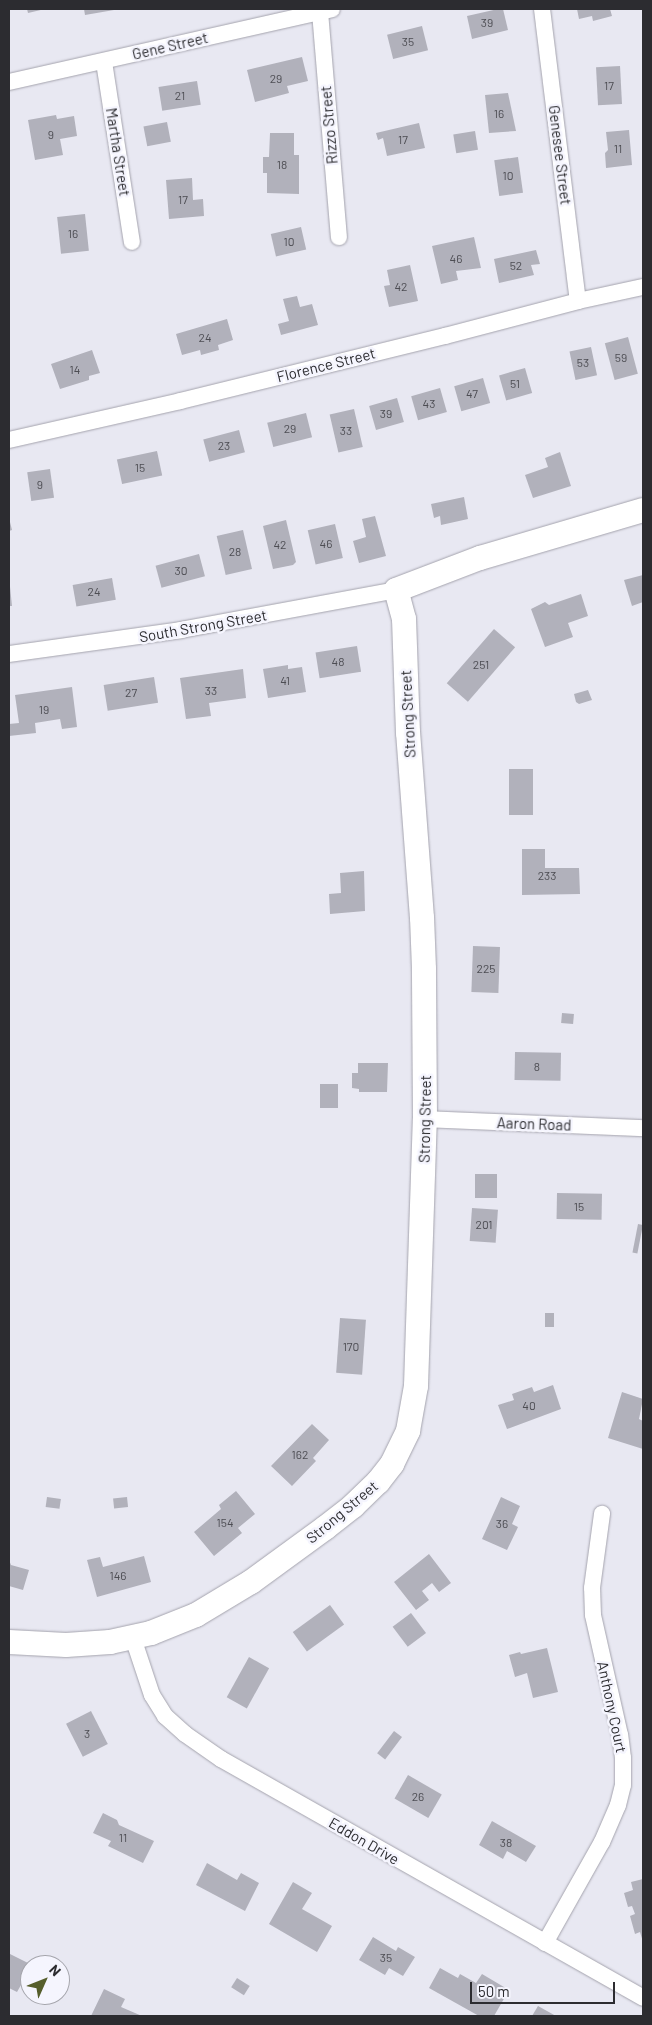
<!DOCTYPE html>
<html>
<head>
<meta charset="utf-8">
<style>
	body { margin:0 }
	#map { position:relative; width:652px; height:2025px; overflow:hidden; background:#e8e8f2; font-family:Barlow,sans-serif }
	div>[style] { position:absolute }
	[style*='--x'] { left:calc(var(--x)*1px); top:calc(var(--y)*1px); width:calc(var(--w)*1px); rotate:calc(var(--a)*1deg) }
	.building>* { inset:0; background:#b1b1bb; transform-origin:0 0 }
	.roads { filter:drop-shadow(0 0 1px #a4a3ad) drop-shadow(0 0 1px #a4a3ad) }
	.street>* { height:16px; margin:-8px; padding:0 8px; transform-origin:8px; border-radius:8px; background:#fff }
	.secondary>* { height:24px; margin:-12px; padding:0 12px; transform-origin:12px; border-radius:12px; background:#fff }
	span { translate:-50% -50%; white-space:nowrap; text-align:center; line-height:1.15; -webkit-text-stroke:5px #f5f5fe; paint-order:stroke }
	.number-label { font-size:12px; color:#4d4d53 }
	.number-label span { -webkit-text-stroke-width:0 }
	.street-label { font-size:15px; color:#2c2c30 }
	.frame { position:absolute; inset:0; border:10px solid #2c2c30; pointer-events:none }
	.north { position:absolute; left:20px; top:1955px; width:50px; height:50px; box-sizing:border-box; background:#f5f5fe; border:1px solid #a5a5ac; border-radius:50%; rotate:46deg; font-size:14px; font-weight:700; line-height:20px; text-align:center; color:#2c2c30 }
	.north::after { content:''; display:block; margin:auto; width:18px; height:22px; background:#565e2c; clip-path:polygon(50% 0,100% 100%,50% 72%,0 100%) }
	.scale { position:absolute; left:470px; top:1982px; width:145px; height:22px; box-sizing:border-box; border:2px solid #2c2c30; border-top:0; padding-left:6px; font-size:15px; line-height:18px; white-space:nowrap; color:#2c2c30; -webkit-text-stroke:4px #f5f5fe; paint-order:stroke }
</style>
</head>
<body>
<div id="map">
	<div class="building">
		<div style="clip-path:polygon(27px 9px,45px 9px,28px 13px)"></div>
		<div style="clip-path:polygon(84px 9px,114px 9px,114px 10px,85px 15px)"></div>
		<div style="clip-path:polygon(498px 9px,503px 9px,508px 30px,472px 39px,467px 16px)"></div>
		<div style="clip-path:polygon(577px 9px,610px 9px,612px 16px,593px 21px,592px 16px,579px 19px)"></div>
		<div style="left:422px;top:26px;width:25px;height:36px;rotate:76deg"></div>
		<div style="clip-path:polygon(302px 57px,308px 81px,287px 86px,289px 93px,255px 102px,247px 70px)"></div>
		<div style="left:620px;top:66px;width:38px;height:24px;rotate:87deg"></div>
		<div style="left:197px;top:81px;width:24px;height:39px;rotate:81deg"></div>
		<div style="clip-path:polygon(508px 93px,516px 131px,489px 133px,485px 95px)"></div>
		<div style="clip-path:polygon(56px 115px,57px 119px,74px 116px,77px 136px,60px 139px,63px 155px,35px 160px,28px 120px)"></div>
		<div style="left:167px;top:122px;width:20px;height:24px;rotate:79deg"></div>
		<div style="clip-path:polygon(419px 123px,425px 148px,387px 156px,383px 138px,378px 140px,376px 133px)"></div>
		<div style="clip-path:polygon(629px 130px,632px 165px,606px 168px,605px 153px,608px 150px,606px 132px)"></div>
		<div style="left:475px;top:131px;width:19px;height:22px;rotate:81deg"></div>
		<div style="clip-path:polygon(270px 133px,294px 133px,294px 155px,299px 155px,299px 194px,267px 193px,267px 173px,263px 173px,263px 157px,269px 157px)"></div>
		<div style="left:518px;top:157px;width:36px;height:24px;rotate:82deg"></div>
		<div style="clip-path:polygon(192px 178px,193px 200px,203px 199px,204px 216px,169px 219px,166px 180px)"></div>
		<div style="left:85px;top:214px;width:37px;height:28px;rotate:84deg"></div>
		<div style="left:301px;top:227px;width:23px;height:31px;rotate:77deg"></div>
		<div style="clip-path:polygon(474px 237px,481px 268px,456px 271px,458px 280px,441px 284px,432px 246px)"></div>
		<div style="clip-path:polygon(536px 250px,540px 264px,531px 265px,534px 275px,499px 283px,494px 259px)"></div>
		<div style="clip-path:polygon(410px 265px,418px 301px,389px 307px,384px 286px,390px 285px,387px 270px)"></div>
		<div style="clip-path:polygon(297px 296px,300px 307px,312px 304px,318px 325px,281px 335px,278px 324px,289px 321px,283px 299px)"></div>
		<div style="clip-path:polygon(227px 319px,233px 340px,218px 345px,219px 350px,201px 355px,200px 350px,182px 355px,176px 334px)"></div>
		<div style="left:628px;top:337px;width:38px;height:24px;rotate:75deg"></div>
		<div style="left:591px;top:347px;width:29px;height:22px;rotate:78deg"></div>
		<div style="clip-path:polygon(92px 350px,100px 373px,89px 376px,89px 380px,60px 389px,51px 364px)"></div>
		<div style="left:525px;top:368px;width:26px;height:27px;rotate:74deg"></div>
		<div style="left:483px;top:378px;width:26px;height:30px;rotate:74deg"></div>
		<div style="left:440px;top:388px;width:25px;height:30px;rotate:74deg"></div>
		<div style="left:397px;top:398px;width:25px;height:29px;rotate:74deg"></div>
		<div style="left:354px;top:409px;width:39px;height:25px;rotate:77deg"></div>
		<div style="left:306px;top:413px;width:25px;height:40px;rotate:76deg"></div>
		<div style="left:239px;top:430px;width:23px;height:37px;rotate:75deg"></div>
		<div style="left:157px;top:451px;width:25px;height:41px;rotate:78deg"></div>
		<div style="clip-path:polygon(560px 452px,571px 486px,533px 498px,525px 475px,548px 467px,545px 458px)"></div>
		<div style="left:50px;top:469px;width:29px;height:23px;rotate:82deg"></div>
		<div style="clip-path:polygon(464px 497px,468px 519px,441px 525px,440px 516px,434px 518px,431px 504px)"></div>
		<div style="clip-path:polygon(375px 516px,386px 556px,359px 563px,353px 541px,366px 537px,362px 519px)"></div>
		<div style="clip-path:polygon(9px 518px,12px 530px,9px 531px)"></div>
		<div style="clip-path:polygon(286px 520px,296px 562px,293px 565px,273px 569px,263px 526px)"></div>
		<div style="left:335px;top:524px;width:35px;height:28px;rotate:77deg"></div>
		<div style="left:243px;top:530px;width:40px;height:27px;rotate:77deg"></div>
		<div style="left:199px;top:554px;width:23px;height:45px;rotate:75deg"></div>
		<div style="clip-path:polygon(643px 575px,643px 602px,632px 606px,624px 580px)"></div>
		<div style="clip-path:polygon(9px 577px,12px 606px,9px 606px)"></div>
		<div style="left:112px;top:578px;width:22px;height:40px;rotate:80deg"></div>
		<div style="clip-path:polygon(581px 594px,588px 616px,568px 623px,573px 637px,545px 647px,531px 609px,545px 602px,549px 605px)"></div>
		<div style="left:494px;top:629px;width:28px;height:72px;rotate:41deg"></div>
		<div style="left:357px;top:646px;width:26px;height:42px;rotate:81deg"></div>
		<div style="clip-path:polygon(288px 665px,288px 669px,302px 667px,306px 692px,268px 698px,263px 669px)"></div>
		<div style="clip-path:polygon(243px 669px,246px 698px,209px 703px,211px 716px,186px 719px,180px 678px)"></div>
		<div style="left:154px;top:677px;width:26px;height:51px;rotate:81deg"></div>
		<div style="clip-path:polygon(72px 687px,77px 727px,62px 729px,60px 719px,35px 723px,36px 733px,9px 736px,9px 724px,19px 723px,15px 695px)"></div>
		<div style="clip-path:polygon(588px 690px,592px 700px,579px 704px,576px 702px,574px 694px)"></div>
		<div style="left:509px;top:769px;width:24px;height:46px"></div>
		<div style="clip-path:polygon(522px 849px,545px 849px,545px 868px,579px 868px,580px 894px,522px 895px)"></div>
		<div style="clip-path:polygon(364px 871px,365px 911px,330px 914px,329px 894px,341px 893px,340px 873px)"></div>
		<div style="left:473px;top:946px;width:27px;height:46px;rotate:2deg"></div>
		<div style="left:562px;top:1013px;width:12px;height:10px;rotate:5deg"></div>
		<div style="left:515px;top:1052px;width:46px;height:28px;rotate:1deg"></div>
		<div style="clip-path:polygon(358px 1063px,388px 1063px,387px 1092px,359px 1092px,359px 1089px,352px 1088px,352px 1073px,358px 1073px)"></div>
		<div style="left:320px;top:1084px;width:18px;height:24px"></div>
		<div style="left:475px;top:1174px;width:22px;height:24px"></div>
		<div style="left:557px;top:1193px;width:45px;height:26px;rotate:1deg"></div>
		<div style="left:472px;top:1208px;width:26px;height:33px;rotate:4deg"></div>
		<div style="left:638px;top:1224px;width:5px;height:29px;rotate:11deg"></div>
		<div style="left:545px;top:1313px;width:9px;height:14px"></div>
		<div style="left:340px;top:1318px;width:26px;height:55px;rotate:4deg"></div>
		<div style="clip-path:polygon(553px 1385px,561px 1409px,507px 1429px,498px 1405px,514px 1400px,512px 1394px,532px 1387px,534px 1392px)"></div>
		<div style="clip-path:polygon(622px 1392px,643px 1399px,639px 1419px,643px 1421px,643px 1449px,608px 1438px)"></div>
		<div style="clip-path:polygon(312px 1424px,329px 1440px,313px 1458px,316px 1461px,292px 1486px,271px 1466px)"></div>
		<div style="clip-path:polygon(236px 1491px,255px 1514px,238px 1528px,242px 1533px,214px 1556px,194px 1532px,221px 1509px,219px 1505px)"></div>
		<div style="left:47px;top:1497px;width:14px;height:10px;rotate:8deg"></div>
		<div style="left:127px;top:1497px;width:10px;height:14px;rotate:84deg"></div>
		<div style="clip-path:polygon(501px 1497px,520px 1506px,512px 1524px,518px 1527px,507px 1550px,482px 1539px)"></div>
		<div style="clip-path:polygon(429px 1554px,451px 1583px,439px 1592px,432px 1583px,422px 1591px,429px 1600px,416px 1610px,394px 1582px)"></div>
		<div style="clip-path:polygon(144px 1556px,151px 1582px,97px 1597px,87px 1560px,100px 1557px,103px 1567px)"></div>
		<div style="clip-path:polygon(9px 1560px,11px 1565px,29px 1570px,23px 1590px,9px 1586px)"></div>
		<div style="left:330px;top:1605px;width:24px;height:46px;rotate:54deg"></div>
		<div style="left:411px;top:1613px;width:25px;height:23px;rotate:53deg"></div>
		<div style="clip-path:polygon(547px 1648px,558px 1692px,533px 1698px,527px 1673px,515px 1677px,509px 1655px,520px 1652px,521px 1654px)"></div>
		<div style="left:249px;top:1657px;width:23px;height:46px;rotate:29deg"></div>
		<div style="left:91px;top:1711px;width:37px;height:28px;rotate:63deg"></div>
		<div style="left:394px;top:1731px;width:10px;height:28px;rotate:37deg"></div>
		<div style="left:408px;top:1775px;width:39px;height:27px;rotate:30deg"></div>
		<div style="clip-path:polygon(103px 1813px,117px 1820px,119px 1825px,154px 1841px,143px 1863px,108px 1846px,111px 1841px,93px 1833px)"></div>
		<div style="clip-path:polygon(492px 1821px,536px 1846px,526px 1862px,507px 1851px,503px 1859px,479px 1845px)"></div>
		<div style="clip-path:polygon(207px 1863px,237px 1880px,241px 1873px,259px 1883px,245px 1911px,196px 1885px)"></div>
		<div style="clip-path:polygon(643px 1879px,643px 1942px,640px 1932px,635px 1934px,630px 1916px,635px 1914px,632px 1906px,628px 1907px,624px 1893px,633px 1890px,631px 1882px)"></div>
		<div style="clip-path:polygon(293px 1882px,312px 1893px,302px 1909px,332px 1926px,317px 1952px,269px 1924px)"></div>
		<div style="clip-path:polygon(373px 1937px,396px 1951px,398px 1947px,415px 1957px,403px 1976px,389px 1968px,385px 1975px,359px 1960px)"></div>
		<div style="clip-path:polygon(10px 1954px,30px 1964px,30px 1990px,21px 1985px,17px 1992px,9px 1988px)"></div>
		<div style="clip-path:polygon(440px 1968px,458px 1978px,460px 1974px,476px 1983px,482px 1974px,509px 1990px,494px 2016px,479px 2016px,429px 1988px)"></div>
		<div style="left:237px;top:1978px;width:15px;height:11px;rotate:32deg"></div>
		<div style="clip-path:polygon(104px 1989px,125px 1999px,121px 2007px,142px 2016px,91px 2016px)"></div>
		<div style="clip-path:polygon(538px 2006px,556px 2016px,532px 2016px)"></div>
	</div>
	<div class="roads">
		<div class="street">
			<div style="--x:542;--y:9;--w:294;--a:83"></div>
			<div style="--x:320;--y:12;--w:226;--a:85.2"></div>
			<div style="--x:104;--y:62;--w:182;--a:81.2"></div>
			<div style="--x:9;--y:82;--w:331;--a:-12.7"></div>
			<div style="--x:9;--y:440;--w:175;--a:-12.8"></div>
			<div style="--x:180;--y:401;--w:273;--a:-13.8"></div>
			<div style="--x:445;--y:336;--w:138;--a:-14.7"></div>
			<div style="--x:578;--y:301;--w:66;--a:-12.2"></div>
			<div style="--x:9;--y:654;--w:174;--a:-7.9"></div>
			<div style="--x:181;--y:630;--w:219;--a:-10.5"></div>
			<div style="--x:425;--y:1119;--w:218;--a:2.4"></div>
			<div style="--x:133;--y:1638;--w:60;--a:71.6"></div>
			<div style="--x:152;--y:1695;--w:25;--a:58"></div>
			<div style="--x:165;--y:1716;--w:27;--a:42"></div>
			<div style="--x:185;--y:1734;--w:44;--a:34.8"></div>
			<div style="--x:221;--y:1759;--w:485;--a:29.5"></div>
			<div style="--x:545;--y:1943;--w:116;--a:-60.6"></div>
			<div style="--x:602;--y:1842;--w:40;--a:-66.6"></div>
			<div style="--x:618;--y:1805;--w:21;--a:-76"></div>
			<div style="--x:623;--y:1785;--w:27;--a:-90"></div>
			<div style="--x:623;--y:1758;--w:23;--a:-97"></div>
			<div style="--x:620;--y:1735;--w:123;--a:-102.7"></div>
			<div style="--x:593;--y:1615;--w:27;--a:-92"></div>
			<div style="--x:592;--y:1588;--w:75;--a:-82.3"></div>
		</div>
		<div class="secondary">
			<div style="--x:9;--y:1642;--w:57;--a:3"></div>
			<div style="--x:66;--y:1645;--w:44;--a:-3.9"></div>
			<div style="--x:110;--y:1642;--w:42;--a:-12.4"></div>
			<div style="--x:151;--y:1633;--w:48;--a:-21.8"></div>
			<div style="--x:196;--y:1615;--w:64;--a:-31"></div>
			<div style="--x:251;--y:1582;--w:92;--a:-36.1"></div>
			<div style="--x:325;--y:1528;--w:36;--a:-38"></div>
			<div style="--x:353;--y:1506;--w:35;--a:-44"></div>
			<div style="--x:378;--y:1482;--w:23;--a:-52"></div>
			<div style="--x:392;--y:1464;--w:37;--a:-64"></div>
			<div style="--x:408;--y:1431;--w:46;--a:-79.9"></div>
			<div style="--x:416;--y:1386;--w:267;--a:-88.1"></div>
			<div style="--x:425;--y:1119;--w:150;--a:-90.4"></div>
			<div style="--x:424;--y:969;--w:51;--a:-92.2"></div>
			<div style="--x:422;--y:918;--w:186;--a:-94.3"></div>
			<div style="--x:408;--y:733;--w:114;--a:-92"></div>
			<div style="--x:404;--y:619;--w:30;--a:-105"></div>
			<div style="--x:396;--y:590;--w:90;--a:-20.9"></div>
			<div style="--x:480;--y:558;--w:170;--a:-16.4"></div>
		</div>
	</div>
	<div class="number-label">
		<span style="left:487px;top:23px">39</span>
		<span style="left:408px;top:42px">35</span>
		<span style="left:276px;top:79px">29</span>
		<span style="left:609px;top:86px">17</span>
		<span style="left:180px;top:96px">21</span>
		<span style="left:499px;top:114px">16</span>
		<span style="left:51px;top:135px">9</span>
		<span style="left:403px;top:140px">17</span>
		<span style="left:618px;top:149px">11</span>
		<span style="left:282px;top:165px">18</span>
		<span style="left:508px;top:176px">10</span>
		<span style="left:183px;top:200px">17</span>
		<span style="left:73px;top:234px">16</span>
		<span style="left:289px;top:242px">10</span>
		<span style="left:456px;top:259px">46</span>
		<span style="left:516px;top:266px">52</span>
		<span style="left:401px;top:287px">42</span>
		<span style="left:205px;top:338px">24</span>
		<span style="left:621px;top:358px">59</span>
		<span style="left:583px;top:363px">53</span>
		<span style="left:75px;top:370px">14</span>
		<span style="left:515px;top:384px">51</span>
		<span style="left:472px;top:394px">47</span>
		<span style="left:429px;top:404px">43</span>
		<span style="left:386px;top:414px">39</span>
		<span style="left:290px;top:429px">29</span>
		<span style="left:346px;top:431px">33</span>
		<span style="left:224px;top:446px">23</span>
		<span style="left:140px;top:468px">15</span>
		<span style="left:40px;top:485px">9</span>
		<span style="left:326px;top:544px">46</span>
		<span style="left:280px;top:545px">42</span>
		<span style="left:235px;top:552px">28</span>
		<span style="left:181px;top:571px">30</span>
		<span style="left:94px;top:592px">24</span>
		<span style="left:338px;top:662px">48</span>
		<span style="left:481px;top:665px">251</span>
		<span style="left:285px;top:681px">41</span>
		<span style="left:211px;top:691px">33</span>
		<span style="left:131px;top:693px">27</span>
		<span style="left:44px;top:710px">19</span>
		<span style="left:547px;top:876px">233</span>
		<span style="left:486px;top:969px">225</span>
		<span style="left:537px;top:1067px">8</span>
		<span style="left:579px;top:1207px">15</span>
		<span style="left:484px;top:1225px">201</span>
		<span style="left:351px;top:1347px">170</span>
		<span style="left:529px;top:1406px">40</span>
		<span style="left:300px;top:1455px">162</span>
		<span style="left:225px;top:1523px">154</span>
		<span style="left:502px;top:1524px">36</span>
		<span style="left:118px;top:1576px">146</span>
		<span style="left:87px;top:1734px">3</span>
		<span style="left:418px;top:1797px">26</span>
		<span style="left:123px;top:1838px">11</span>
		<span style="left:506px;top:1843px">38</span>
		<span style="left:386px;top:1958px">35</span>
	</div>
	<div class="street-label">
		<span style="left:170px;top:46px;rotate:-13deg">Gene Street</span>
		<span style="left:329px;top:125px;rotate:-95deg">Rizzo Street</span>
		<span style="left:118px;top:152px;rotate:81deg">Martha Street</span>
		<span style="left:560px;top:155px;rotate:83deg">Genesee Street</span>
		<span style="left:326px;top:365px;rotate:-14deg">Florence Street</span>
		<span style="left:203px;top:626px;rotate:-10deg">South Strong Street</span>
		<span style="left:408px;top:714px;rotate:-93deg">Strong Street</span>
		<span style="left:425px;top:1119px;rotate:-89deg">Strong Street</span>
		<span style="left:534px;top:1124px;rotate:2deg">Aaron Road</span>
		<span style="left:342px;top:1512px;rotate:-40deg">Strong Street</span>
		<span style="left:612px;top:1707px;rotate:78deg">Anthony Court</span>
		<span style="left:364px;top:1841px;rotate:30deg">Eddon Drive</span>
	</div>
	<div class="frame"></div>
	<div class="north">N</div>
	<div class="scale">50 m</div>
</div>
</body>
</html>
